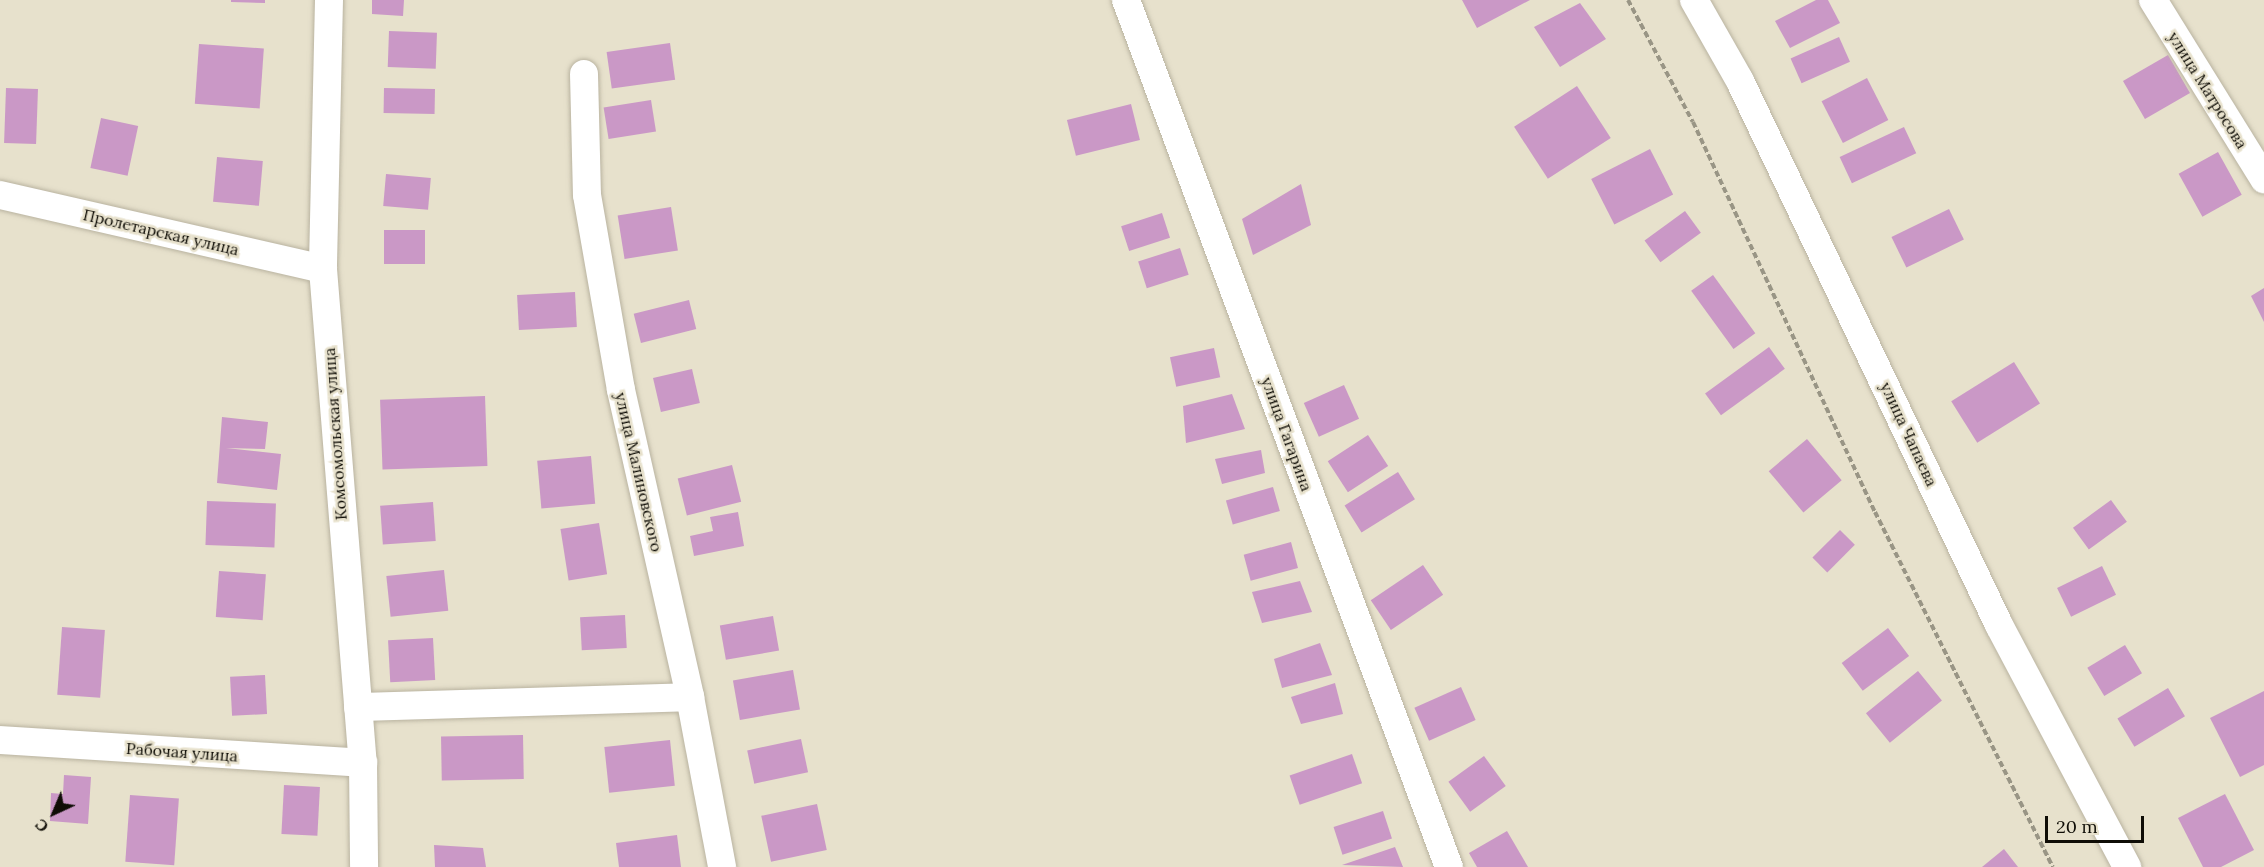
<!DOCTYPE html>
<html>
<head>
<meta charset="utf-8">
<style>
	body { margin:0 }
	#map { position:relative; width:2264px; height:867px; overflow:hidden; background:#e7e1cc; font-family:Lora,serif }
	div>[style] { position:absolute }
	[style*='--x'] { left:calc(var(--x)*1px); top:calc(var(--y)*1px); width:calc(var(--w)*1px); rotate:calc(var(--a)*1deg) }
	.building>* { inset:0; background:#ca98c6; transform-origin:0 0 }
	.path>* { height:4px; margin-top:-2px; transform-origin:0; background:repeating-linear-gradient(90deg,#999585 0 6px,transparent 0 9px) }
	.roads { filter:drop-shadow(0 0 2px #b9b3a0) drop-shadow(0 0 2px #b9b3a0) }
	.minor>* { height:28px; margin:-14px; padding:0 14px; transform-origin:14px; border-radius:14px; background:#fff }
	span { translate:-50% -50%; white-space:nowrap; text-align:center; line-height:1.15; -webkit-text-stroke:5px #e7e1cc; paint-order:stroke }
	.street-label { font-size:16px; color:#0f0d06 }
	.north { position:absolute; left:24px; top:783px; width:60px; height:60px; -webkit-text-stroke:4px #e7e1cc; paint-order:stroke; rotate:224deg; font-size:16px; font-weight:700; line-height:24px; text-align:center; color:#0f0d06 }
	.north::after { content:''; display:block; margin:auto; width:21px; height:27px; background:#0f0d06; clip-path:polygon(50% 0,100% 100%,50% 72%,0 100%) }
	.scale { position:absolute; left:2045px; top:816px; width:99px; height:27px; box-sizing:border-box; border:3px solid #0f0d06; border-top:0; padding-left:8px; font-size:18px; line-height:21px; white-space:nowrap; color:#0f0d06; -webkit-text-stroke:4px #e7e1cc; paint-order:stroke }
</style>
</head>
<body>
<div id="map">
	<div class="building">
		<div style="clip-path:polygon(231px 0,265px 0,265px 3px,231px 2px)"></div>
		<div style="clip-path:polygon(372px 0,404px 0,403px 16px,372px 14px)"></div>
		<div style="clip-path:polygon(1462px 0,1530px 0,1477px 28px)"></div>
		<div style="clip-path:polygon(1816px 0,1828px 0,1840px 23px,1790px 48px,1775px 21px)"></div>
		<div style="clip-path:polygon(1580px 3px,1606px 39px,1560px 67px,1534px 27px)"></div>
		<div style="left:389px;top:31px;width:48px;height:36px;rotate:2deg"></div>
		<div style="left:1839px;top:37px;width:27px;height:53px;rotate:66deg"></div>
		<div style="left:670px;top:43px;width:37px;height:64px;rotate:82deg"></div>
		<div style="left:199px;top:44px;width:65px;height:60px;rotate:4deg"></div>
		<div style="left:2168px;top:55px;width:44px;height:52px;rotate:60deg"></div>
		<div style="left:1867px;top:78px;width:47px;height:51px;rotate:63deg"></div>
		<div style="left:1577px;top:86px;width:62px;height:75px;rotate:57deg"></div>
		<div style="left:6px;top:88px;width:32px;height:55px;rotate:2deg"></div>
		<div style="left:384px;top:88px;width:51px;height:25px;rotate:1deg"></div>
		<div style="left:651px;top:100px;width:32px;height:48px;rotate:81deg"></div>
		<div style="left:1131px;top:104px;width:37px;height:66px;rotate:76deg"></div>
		<div style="left:101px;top:118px;width:38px;height:51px;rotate:12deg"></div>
		<div style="left:1904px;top:127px;width:29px;height:71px;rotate:65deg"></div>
		<div style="left:1650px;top:149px;width:51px;height:66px;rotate:63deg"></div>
		<div style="left:2218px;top:152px;width:49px;height:45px;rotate:61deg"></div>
		<div style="left:217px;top:157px;width:46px;height:45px;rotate:5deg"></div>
		<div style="left:386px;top:174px;width:45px;height:32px;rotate:5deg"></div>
		<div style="clip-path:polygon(1301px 184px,1311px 225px,1253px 255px,1242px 219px)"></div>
		<div style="left:671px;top:207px;width:44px;height:54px;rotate:81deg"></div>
		<div style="left:1949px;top:209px;width:34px;height:64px;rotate:64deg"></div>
		<div style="left:1685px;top:211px;width:27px;height:50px;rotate:54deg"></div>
		<div style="left:1162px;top:213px;width:26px;height:43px;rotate:72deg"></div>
		<div style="left:384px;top:230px;width:41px;height:34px"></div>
		<div style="left:1180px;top:248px;width:28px;height:44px;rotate:72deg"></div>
		<div style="left:1713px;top:275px;width:72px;height:27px;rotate:54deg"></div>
		<div style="clip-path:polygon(2264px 288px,2264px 322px,2251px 296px)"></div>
		<div style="left:575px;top:292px;width:35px;height:58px;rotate:87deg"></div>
		<div style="left:689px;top:300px;width:30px;height:57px;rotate:76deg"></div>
		<div style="left:1769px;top:347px;width:27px;height:79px;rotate:54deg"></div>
		<div style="left:1214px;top:348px;width:30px;height:45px;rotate:78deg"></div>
		<div style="left:2014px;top:362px;width:49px;height:74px;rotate:58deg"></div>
		<div style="left:692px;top:369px;width:35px;height:40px;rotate:77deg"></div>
		<div style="left:1344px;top:385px;width:37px;height:44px;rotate:66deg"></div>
		<div style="clip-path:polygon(1232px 394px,1245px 429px,1186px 443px,1183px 406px)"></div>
		<div style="left:485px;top:396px;width:70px;height:105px;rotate:88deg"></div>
		<div style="clip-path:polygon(222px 417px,268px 422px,265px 449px,226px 448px,281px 454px,277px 490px,217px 483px)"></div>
		<div style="left:1368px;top:435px;width:37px;height:48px;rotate:57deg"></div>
		<div style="left:1807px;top:439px;width:54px;height:50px;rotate:50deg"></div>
		<div style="clip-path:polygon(1261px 450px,1265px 473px,1222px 484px,1215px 459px)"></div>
		<div style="left:591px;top:456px;width:48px;height:54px;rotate:85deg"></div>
		<div style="left:732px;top:465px;width:38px;height:56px;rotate:76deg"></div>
		<div style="left:1398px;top:472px;width:32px;height:63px;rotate:58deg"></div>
		<div style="left:1273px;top:487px;width:25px;height:49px;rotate:74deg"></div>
		<div style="left:2111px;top:500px;width:27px;height:47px;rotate:54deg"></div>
		<div style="left:207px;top:501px;width:69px;height:44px;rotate:2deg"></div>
		<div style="left:433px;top:502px;width:39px;height:53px;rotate:86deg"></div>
		<div style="clip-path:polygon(738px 512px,744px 546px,694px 556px,690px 536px,713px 531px,710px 517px)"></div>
		<div style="left:599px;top:523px;width:52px;height:39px;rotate:81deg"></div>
		<div style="left:1840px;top:530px;width:21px;height:39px;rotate:45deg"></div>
		<div style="left:1291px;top:542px;width:27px;height:49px;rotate:75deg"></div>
		<div style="left:1423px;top:565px;width:36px;height:63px;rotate:56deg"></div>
		<div style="left:2102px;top:566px;width:32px;height:50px;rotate:64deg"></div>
		<div style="left:444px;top:570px;width:41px;height:58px;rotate:84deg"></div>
		<div style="left:219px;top:571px;width:47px;height:46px;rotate:4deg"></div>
		<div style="clip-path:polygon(1300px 581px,1312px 612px,1262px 623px,1252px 592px)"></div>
		<div style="left:625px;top:615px;width:33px;height:45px;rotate:87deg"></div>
		<div style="left:773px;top:616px;width:35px;height:54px;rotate:80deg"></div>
		<div style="left:62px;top:627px;width:43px;height:68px;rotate:4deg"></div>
		<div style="left:1888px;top:628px;width:35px;height:58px;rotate:53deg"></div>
		<div style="left:433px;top:638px;width:42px;height:45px;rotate:87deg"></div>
		<div style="clip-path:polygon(1320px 643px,1332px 675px,1282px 688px,1274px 659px)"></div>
		<div style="left:2125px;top:645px;width:33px;height:44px;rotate:59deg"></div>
		<div style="left:793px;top:670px;width:40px;height:61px;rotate:80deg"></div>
		<div style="left:1918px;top:671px;width:38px;height:67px;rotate:51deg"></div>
		<div style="left:265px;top:675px;width:39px;height:35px;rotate:87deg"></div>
		<div style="clip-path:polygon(1335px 683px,1343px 714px,1301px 724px,1291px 697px)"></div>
		<div style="left:1461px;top:687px;width:36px;height:51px;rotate:66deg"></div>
		<div style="left:2168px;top:688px;width:33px;height:59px;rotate:59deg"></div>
		<div style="clip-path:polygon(2264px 691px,2264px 765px,2240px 777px,2210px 718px)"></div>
		<div style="left:523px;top:735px;width:44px;height:82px;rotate:89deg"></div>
		<div style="left:801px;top:739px;width:34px;height:55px;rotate:78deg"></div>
		<div style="left:670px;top:740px;width:46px;height:66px;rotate:84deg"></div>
		<div style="left:1352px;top:754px;width:31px;height:66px;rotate:71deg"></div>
		<div style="left:1484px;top:756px;width:37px;height:44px;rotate:54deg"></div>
		<div style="clip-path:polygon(64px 775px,91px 777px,88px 824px,50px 821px,51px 793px,63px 794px)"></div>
		<div style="left:284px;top:785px;width:36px;height:49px;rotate:3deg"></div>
		<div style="clip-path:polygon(2225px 794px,2254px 850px,2221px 867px,2203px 867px,2178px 818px)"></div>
		<div style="left:130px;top:795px;width:49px;height:67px;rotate:4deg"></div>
		<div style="left:817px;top:804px;width:47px;height:57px;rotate:78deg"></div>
		<div style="left:1383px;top:811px;width:29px;height:52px;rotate:72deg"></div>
		<div style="clip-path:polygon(1507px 831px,1528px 867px,1477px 867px,1469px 853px)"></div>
		<div style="clip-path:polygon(677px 835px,681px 867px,619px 867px,616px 843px)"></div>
		<div style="clip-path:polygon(434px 845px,483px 848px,486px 867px,435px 867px)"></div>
		<div style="clip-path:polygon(1395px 847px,1403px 867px,1342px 865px)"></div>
		<div style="clip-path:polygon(2004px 849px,2018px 867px,1982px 867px)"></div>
	</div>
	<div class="path">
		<div style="--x:1628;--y:0;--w:138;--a:62"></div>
		<div style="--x:1693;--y:122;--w:430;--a:65"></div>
		<div style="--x:1875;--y:512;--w:397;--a:63.4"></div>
	</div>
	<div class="roads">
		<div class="minor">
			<div style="--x:329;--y:0;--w:269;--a:91.3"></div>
			<div style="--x:323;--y:269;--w:496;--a:85.4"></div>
			<div style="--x:363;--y:763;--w:104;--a:89.4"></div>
			<div style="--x:1126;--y:0;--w:925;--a:69.57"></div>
			<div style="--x:1694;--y:0;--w:93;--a:60.4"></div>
			<div style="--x:1740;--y:81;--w:603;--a:64.54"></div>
			<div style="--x:1999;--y:625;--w:274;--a:62.1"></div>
			<div style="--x:2153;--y:0;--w:211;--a:58.2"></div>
			<div style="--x:584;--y:74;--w:121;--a:88.6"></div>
			<div style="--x:587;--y:195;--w:198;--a:80.1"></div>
			<div style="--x:621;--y:390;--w:315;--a:77.3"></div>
			<div style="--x:690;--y:697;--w:173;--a:79.3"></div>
			<div style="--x:0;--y:195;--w:331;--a:12.9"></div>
			<div style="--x:358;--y:707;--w:332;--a:-1.7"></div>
			<div style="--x:0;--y:740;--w:364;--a:3.6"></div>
		</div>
	</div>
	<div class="street-label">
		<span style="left:2208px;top:90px;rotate:58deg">улица Матросова</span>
		<span style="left:161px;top:232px;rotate:13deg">Пролетарская улица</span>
		<span style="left:335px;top:434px;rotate:-94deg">Комсомольская улица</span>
		<span style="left:1287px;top:434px;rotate:70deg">улица Гагарина</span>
		<span style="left:1909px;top:434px;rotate:65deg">улица Чапаева</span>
		<span style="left:639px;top:472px;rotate:77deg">улица Малиновского</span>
		<span style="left:182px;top:752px;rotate:4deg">Рабочая улица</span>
	</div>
	<div class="north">С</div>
	<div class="scale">20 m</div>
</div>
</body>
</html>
